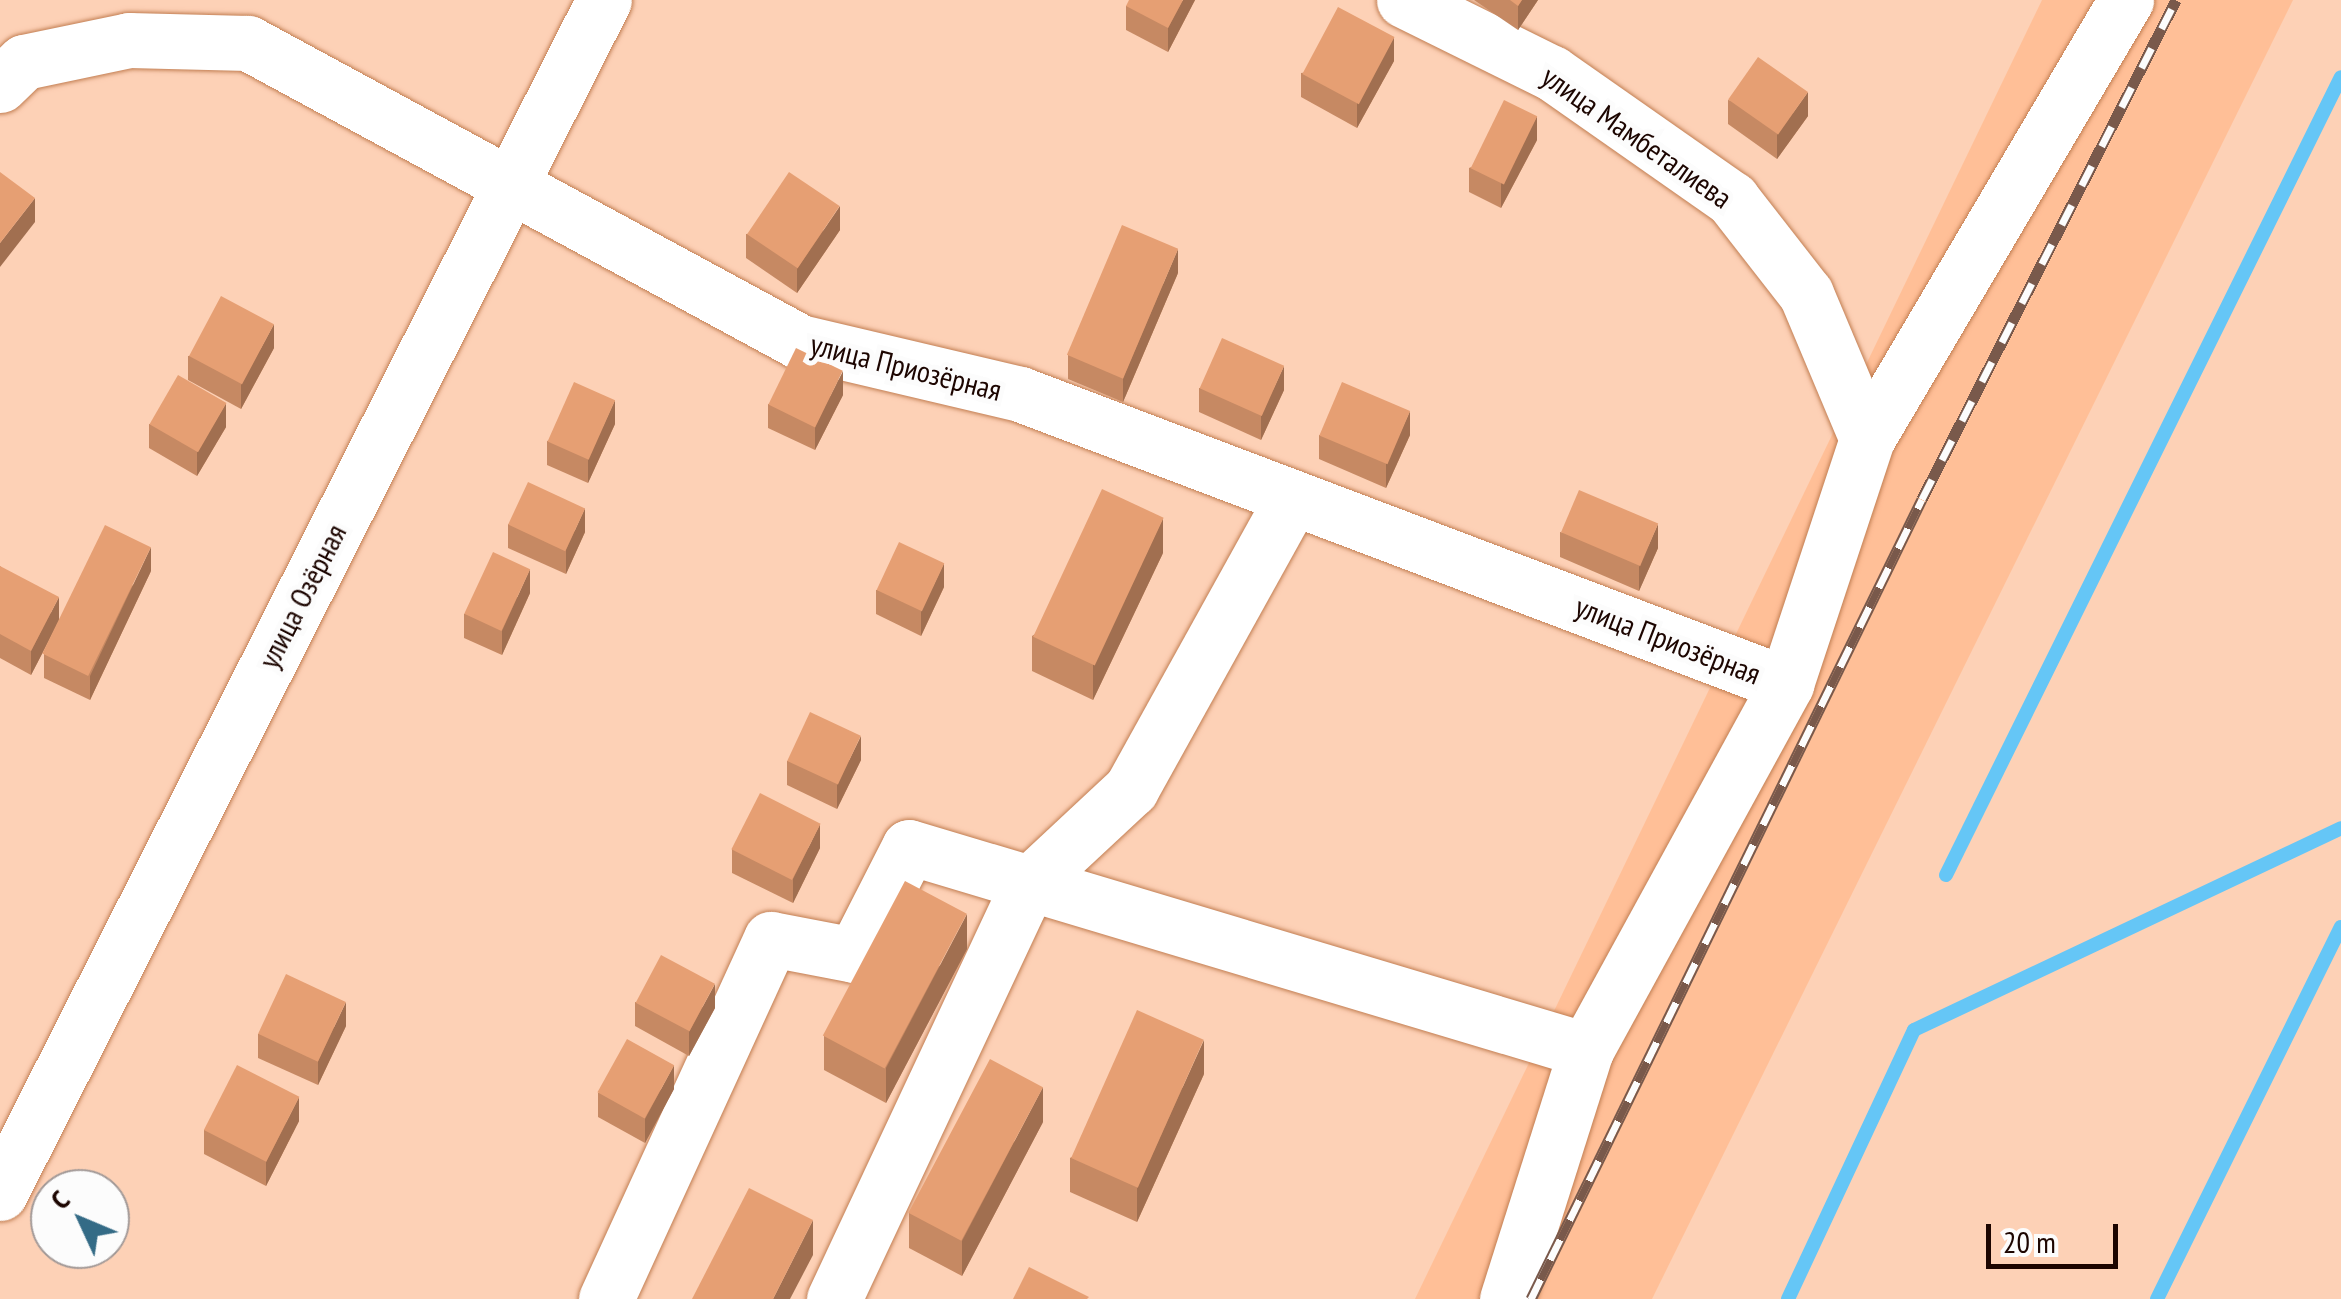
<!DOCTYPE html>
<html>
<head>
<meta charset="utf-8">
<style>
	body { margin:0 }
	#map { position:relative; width:2341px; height:1299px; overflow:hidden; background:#fdd1b6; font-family:"PT Sans Narrow",sans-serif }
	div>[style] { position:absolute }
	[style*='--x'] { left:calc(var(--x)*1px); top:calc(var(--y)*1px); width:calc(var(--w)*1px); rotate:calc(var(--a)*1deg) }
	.built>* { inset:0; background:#ffbf97 }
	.stream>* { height:14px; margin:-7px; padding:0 7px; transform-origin:7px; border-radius:7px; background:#65c6f6 }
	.roads { filter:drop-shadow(0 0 2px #c27e52) drop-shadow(0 0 2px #c27e52) }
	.minor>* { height:55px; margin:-27.5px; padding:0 27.5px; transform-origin:27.5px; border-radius:27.5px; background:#fff }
	.rail>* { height:11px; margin-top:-5.5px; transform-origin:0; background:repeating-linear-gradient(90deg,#fcfcfc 0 22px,#79594b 0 44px); box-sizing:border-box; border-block:2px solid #79594b }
	.wall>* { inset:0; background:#c68963 }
	.shaded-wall>* { inset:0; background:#a16f50 }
	.building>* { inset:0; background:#e69f73; transform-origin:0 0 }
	span { translate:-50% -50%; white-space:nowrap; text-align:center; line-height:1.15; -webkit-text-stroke:10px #fcfcfc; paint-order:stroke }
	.street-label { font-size:30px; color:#1c0500 }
	.north { position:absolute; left:30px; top:1169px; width:100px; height:100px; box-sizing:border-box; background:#fcfcfc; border:2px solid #a29997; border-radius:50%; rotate:314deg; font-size:28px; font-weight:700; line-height:40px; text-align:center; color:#1c0500 }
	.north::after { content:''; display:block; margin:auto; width:35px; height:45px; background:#346b86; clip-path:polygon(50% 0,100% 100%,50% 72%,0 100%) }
	.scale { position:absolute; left:1986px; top:1224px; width:132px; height:45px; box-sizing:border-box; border:5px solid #1c0500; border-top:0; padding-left:12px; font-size:30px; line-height:35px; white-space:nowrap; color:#1c0500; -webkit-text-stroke:8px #fcfcfc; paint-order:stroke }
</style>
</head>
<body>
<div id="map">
	<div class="built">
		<div style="clip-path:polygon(2042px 0,2293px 0,1652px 1299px,1415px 1299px)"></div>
	</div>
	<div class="stream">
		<div style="--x:1946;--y:875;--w:890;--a:-63.67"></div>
		<div style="--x:1788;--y:1299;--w:297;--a:-64.9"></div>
		<div style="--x:1914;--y:1030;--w:472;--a:-25.3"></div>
		<div style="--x:2157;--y:1299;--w:415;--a:-63.7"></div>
	</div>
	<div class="roads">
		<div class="minor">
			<div style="--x:1404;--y:0;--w:165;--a:26.3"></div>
			<div style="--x:1552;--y:73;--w:220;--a:35"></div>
			<div style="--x:1732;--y:199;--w:120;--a:52.1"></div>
			<div style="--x:1806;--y:294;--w:157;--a:67.2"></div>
			<div style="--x:0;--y:85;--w:33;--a:-44"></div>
			<div style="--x:24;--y:62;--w:107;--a:-11.8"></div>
			<div style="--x:129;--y:40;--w:119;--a:1.4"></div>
			<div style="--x:248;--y:43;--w:628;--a:28.44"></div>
			<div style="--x:800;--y:342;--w:226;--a:13.3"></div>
			<div style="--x:1020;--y:394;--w:819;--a:20.74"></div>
			<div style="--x:0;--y:1193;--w:1337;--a:-63.15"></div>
			<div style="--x:606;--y:1299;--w:396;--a:-65.4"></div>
			<div style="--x:771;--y:939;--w:85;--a:10.9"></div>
			<div style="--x:854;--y:955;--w:121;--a:-63"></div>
			<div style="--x:909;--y:847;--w:707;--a:16.69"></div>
			<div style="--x:834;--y:1299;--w:457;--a:-64.9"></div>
			<div style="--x:1028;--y:885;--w:141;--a:-43"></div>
			<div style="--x:1131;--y:789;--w:332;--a:-61"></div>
			<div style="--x:1507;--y:1299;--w:261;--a:-72.4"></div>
			<div style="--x:1586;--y:1050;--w:417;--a:-61.3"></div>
			<div style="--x:1786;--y:684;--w:258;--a:-71.7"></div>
			<div style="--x:1867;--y:439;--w:510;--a:-59.46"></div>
		</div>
	</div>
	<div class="rail">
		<div style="--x:1531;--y:1299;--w:890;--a:-63.95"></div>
		<div style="--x:1922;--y:499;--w:560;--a:-63.02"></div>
	</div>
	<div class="wall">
		<div style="clip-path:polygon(1195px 0,1168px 52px,1126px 30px,1126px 6px)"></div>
		<div style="clip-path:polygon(1474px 0,1538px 0,1518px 30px)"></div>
		<div style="clip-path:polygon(1394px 61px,1357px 128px,1301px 97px,1301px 73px)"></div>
		<div style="clip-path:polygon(1728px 100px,1808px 116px,1777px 159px,1728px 124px)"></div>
		<div style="clip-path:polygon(1537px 140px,1501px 208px,1469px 192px,1469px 168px)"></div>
		<div style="clip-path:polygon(840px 230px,797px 293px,746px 258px,746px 234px)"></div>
		<div style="clip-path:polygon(1178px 273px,1123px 402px,1068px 379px,1068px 355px)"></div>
		<div style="clip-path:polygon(274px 348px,241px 409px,188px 380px,188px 356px)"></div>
		<div style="clip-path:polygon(1199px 388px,1284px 390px,1261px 440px,1199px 412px)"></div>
		<div style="clip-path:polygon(843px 395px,815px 450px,768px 428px,768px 404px)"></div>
		<div style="clip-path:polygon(149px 424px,226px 427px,197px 476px,149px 448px)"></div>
		<div style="clip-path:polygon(615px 424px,588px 483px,547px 465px,547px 441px)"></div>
		<div style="clip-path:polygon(1319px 435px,1410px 435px,1386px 488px,1319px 459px)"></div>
		<div style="clip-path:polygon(508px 524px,585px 532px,566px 574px,508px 548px)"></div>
		<div style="clip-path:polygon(1560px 532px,1658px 548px,1639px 591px,1560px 557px)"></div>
		<div style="clip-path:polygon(1163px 553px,1093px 700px,1032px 671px,1032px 636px)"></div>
		<div style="clip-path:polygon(0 566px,59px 621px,31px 675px,0 658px)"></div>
		<div style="clip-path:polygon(151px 571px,90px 700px,44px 678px,44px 654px)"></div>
		<div style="clip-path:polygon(944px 587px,921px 636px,876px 614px,876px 590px)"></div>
		<div style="clip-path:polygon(530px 593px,502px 655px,464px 638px,464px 614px)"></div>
		<div style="clip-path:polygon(861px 760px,837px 809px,787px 785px,787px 761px)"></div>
		<div style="clip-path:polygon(820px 848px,793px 903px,732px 873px,732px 849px)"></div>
		<div style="clip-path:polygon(967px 949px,886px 1103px,824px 1070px,824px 1036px)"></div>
		<div style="clip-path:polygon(635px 1002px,715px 1008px,689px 1056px,635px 1026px)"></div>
		<div style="clip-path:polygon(346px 1026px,318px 1085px,258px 1058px,258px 1034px)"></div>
		<div style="clip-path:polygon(1204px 1074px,1137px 1222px,1070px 1192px,1070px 1158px)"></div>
		<div style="clip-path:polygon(674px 1089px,645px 1143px,598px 1117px,598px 1093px)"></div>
		<div style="clip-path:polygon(299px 1121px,266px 1186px,204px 1154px,204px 1130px)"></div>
		<div style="clip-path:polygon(1043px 1122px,962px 1276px,909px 1248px,909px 1213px)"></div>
	</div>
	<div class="shaded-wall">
		<div style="clip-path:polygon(1183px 0,1195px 0,1168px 52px,1168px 28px)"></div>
		<div style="clip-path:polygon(1522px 0,1538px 0,1518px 30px,1518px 6px)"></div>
		<div style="clip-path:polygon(1394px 37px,1394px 61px,1357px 128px,1357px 103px)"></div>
		<div style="clip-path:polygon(1808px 92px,1808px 116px,1777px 159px,1777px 135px)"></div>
		<div style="clip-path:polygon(1537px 116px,1537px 140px,1501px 208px,1501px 184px)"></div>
		<div style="clip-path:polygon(35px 198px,35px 222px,0 267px,0 243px)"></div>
		<div style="clip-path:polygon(840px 206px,840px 230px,797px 293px,797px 269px)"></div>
		<div style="clip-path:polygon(1178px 249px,1178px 273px,1123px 402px,1123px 378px)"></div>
		<div style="clip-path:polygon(274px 324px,274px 348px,241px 409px,241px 385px)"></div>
		<div style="clip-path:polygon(1284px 366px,1284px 390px,1261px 440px,1261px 416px)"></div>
		<div style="clip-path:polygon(843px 371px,843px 395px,815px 450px,815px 426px)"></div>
		<div style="clip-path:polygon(615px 400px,615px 424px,588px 483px,588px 459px)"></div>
		<div style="clip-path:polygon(226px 403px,226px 427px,197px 476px,197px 452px)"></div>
		<div style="clip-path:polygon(1410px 411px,1410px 435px,1386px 488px,1386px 464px)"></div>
		<div style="clip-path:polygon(585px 508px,585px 532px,566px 574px,566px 550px)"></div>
		<div style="clip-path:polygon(1163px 518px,1163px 553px,1093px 700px,1093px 665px)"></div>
		<div style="clip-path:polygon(1658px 524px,1658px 548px,1639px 591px,1639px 567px)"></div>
		<div style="clip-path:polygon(151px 547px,151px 571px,90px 700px,90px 676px)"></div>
		<div style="clip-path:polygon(944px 563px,944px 587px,921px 636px,921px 612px)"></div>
		<div style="clip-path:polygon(530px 569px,530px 593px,502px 655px,502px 631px)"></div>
		<div style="clip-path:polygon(59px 597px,59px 621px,31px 675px,31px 651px)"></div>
		<div style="clip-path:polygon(861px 736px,861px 760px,837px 809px,837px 785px)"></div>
		<div style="clip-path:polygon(820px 824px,820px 848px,793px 903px,793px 879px)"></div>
		<div style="clip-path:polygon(967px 914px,967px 949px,886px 1103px,886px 1068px)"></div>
		<div style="clip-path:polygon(715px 984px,715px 1008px,689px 1056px,689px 1032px)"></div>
		<div style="clip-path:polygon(346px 1002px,346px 1026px,318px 1085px,318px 1061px)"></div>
		<div style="clip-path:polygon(1204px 1040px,1204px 1074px,1137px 1222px,1137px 1188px)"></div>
		<div style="clip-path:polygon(674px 1065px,674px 1089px,645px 1143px,645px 1119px)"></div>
		<div style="clip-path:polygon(1043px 1087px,1043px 1122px,962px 1276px,962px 1241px)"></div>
		<div style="clip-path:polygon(299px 1097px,299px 1121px,266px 1186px,266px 1162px)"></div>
		<div style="clip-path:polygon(813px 1220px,813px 1255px,790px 1299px,773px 1299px)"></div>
	</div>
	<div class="building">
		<div style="clip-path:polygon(1129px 0,1183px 0,1168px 28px,1126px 6px)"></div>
		<div style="clip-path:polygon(1510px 0,1522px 0,1518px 6px)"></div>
		<div style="left:1338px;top:7px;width:64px;height:76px;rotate:28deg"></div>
		<div style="left:1758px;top:57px;width:61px;height:52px;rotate:35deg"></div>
		<div style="left:1504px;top:100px;width:37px;height:76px;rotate:26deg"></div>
		<div style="clip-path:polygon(0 172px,35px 198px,0 243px)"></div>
		<div style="left:789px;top:172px;width:61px;height:75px;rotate:34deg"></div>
		<div style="left:1122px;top:225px;width:61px;height:141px;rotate:23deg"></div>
		<div style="left:221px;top:296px;width:60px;height:68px;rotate:28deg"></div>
		<div style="left:1222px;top:338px;width:68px;height:55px;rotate:24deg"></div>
		<div style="left:796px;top:348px;width:52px;height:63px;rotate:26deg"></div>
		<div style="left:178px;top:375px;width:56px;height:57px;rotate:30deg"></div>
		<div style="left:574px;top:382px;width:45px;height:65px;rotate:24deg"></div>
		<div style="left:1342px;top:382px;width:74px;height:58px;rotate:23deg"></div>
		<div style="left:528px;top:482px;width:63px;height:47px;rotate:25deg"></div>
		<div style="left:1102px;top:489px;width:68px;height:163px;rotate:25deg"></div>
		<div style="left:1579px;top:490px;width:86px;height:46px;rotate:23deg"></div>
		<div style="left:105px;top:525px;width:51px;height:143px;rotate:26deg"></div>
		<div style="left:899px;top:542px;width:50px;height:53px;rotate:25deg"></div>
		<div style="left:493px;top:552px;width:41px;height:68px;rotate:25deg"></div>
		<div style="clip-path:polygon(0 566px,59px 597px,31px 651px,0 634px)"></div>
		<div style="left:810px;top:712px;width:56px;height:54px;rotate:25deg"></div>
		<div style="left:760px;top:793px;width:68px;height:63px;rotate:27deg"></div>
		<div style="left:905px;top:881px;width:70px;height:175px;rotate:28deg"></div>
		<div style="left:661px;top:955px;width:61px;height:54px;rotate:28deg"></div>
		<div style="left:286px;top:974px;width:66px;height:66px;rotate:25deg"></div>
		<div style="left:1137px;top:1010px;width:73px;height:162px;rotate:24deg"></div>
		<div style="left:627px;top:1039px;width:54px;height:61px;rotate:29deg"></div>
		<div style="left:990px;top:1059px;width:60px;height:174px;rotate:28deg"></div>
		<div style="left:237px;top:1065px;width:70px;height:73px;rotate:27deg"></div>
		<div style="clip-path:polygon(749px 1188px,813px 1220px,773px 1299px,692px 1299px)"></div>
		<div style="clip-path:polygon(1029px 1267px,1089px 1297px,1087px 1299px,1013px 1299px)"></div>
	</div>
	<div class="street-label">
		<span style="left:1637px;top:137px;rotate:35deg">улица Мамбеталиева</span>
		<span style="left:906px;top:367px;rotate:14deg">улица Приозёрная</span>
		<span style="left:302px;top:596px;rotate:-63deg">улица Озёрная</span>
		<span style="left:1668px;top:640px;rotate:21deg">улица Приозёрная</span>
	</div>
	<div class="north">С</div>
	<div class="scale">20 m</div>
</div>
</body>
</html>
